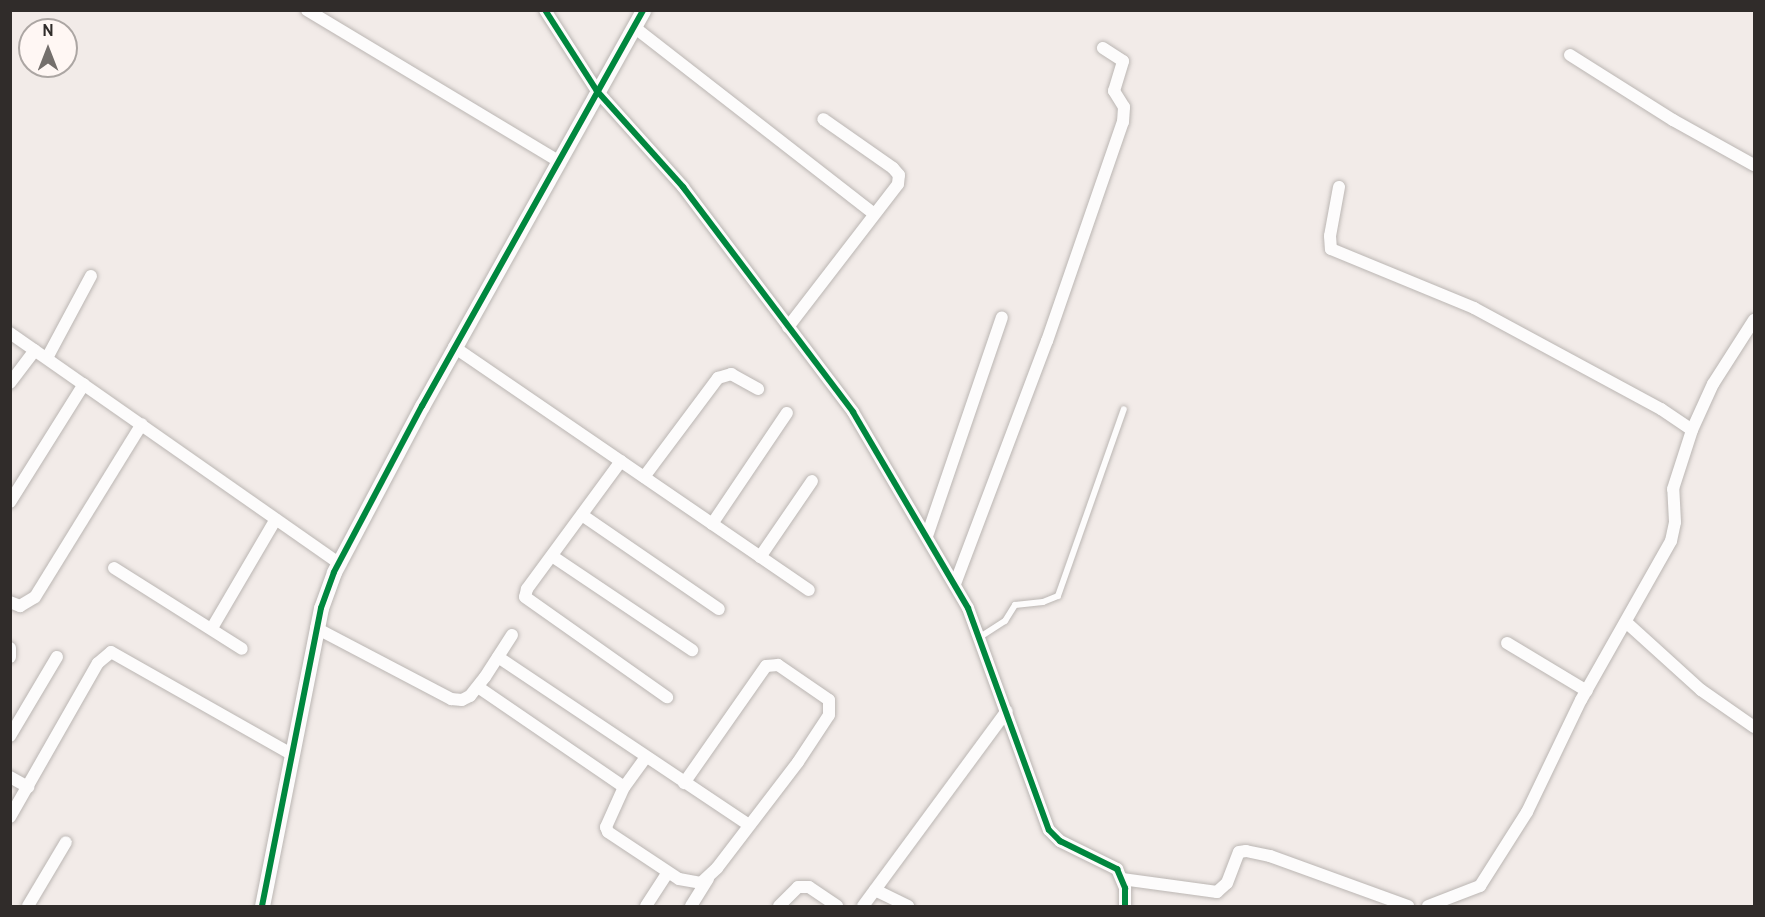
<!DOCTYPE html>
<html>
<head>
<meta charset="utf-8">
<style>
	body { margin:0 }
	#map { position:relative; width:1765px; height:917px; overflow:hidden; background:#f2ebe8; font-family:Overpass,sans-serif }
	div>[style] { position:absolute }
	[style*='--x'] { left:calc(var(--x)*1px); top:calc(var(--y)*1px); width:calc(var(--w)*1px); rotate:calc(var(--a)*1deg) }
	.roads { filter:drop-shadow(0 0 2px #bbb6b3) drop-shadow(0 0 2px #bbb6b3) }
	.service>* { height:6px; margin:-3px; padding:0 3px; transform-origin:3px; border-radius:3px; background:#fdfcfc }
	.minor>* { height:12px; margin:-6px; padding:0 6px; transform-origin:6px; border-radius:6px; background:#fdfcfc }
	.tertiary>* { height:15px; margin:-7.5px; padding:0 7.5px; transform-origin:7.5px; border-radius:7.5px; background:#fdfcfc }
	.cycleway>* { height:6px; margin:-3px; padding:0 3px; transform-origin:3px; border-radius:3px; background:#00873e }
	span { translate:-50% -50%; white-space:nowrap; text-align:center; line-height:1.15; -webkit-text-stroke:4.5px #fff7f4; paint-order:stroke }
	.frame { position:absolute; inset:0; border:12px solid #302c2a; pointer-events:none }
	.north { position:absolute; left:18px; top:18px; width:60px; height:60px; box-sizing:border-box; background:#fff7f4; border:2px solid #aca6a3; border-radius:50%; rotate:0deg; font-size:16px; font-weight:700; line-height:24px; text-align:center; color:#302c2a }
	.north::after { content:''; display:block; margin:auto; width:21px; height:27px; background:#746f6c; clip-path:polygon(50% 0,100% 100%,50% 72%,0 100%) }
</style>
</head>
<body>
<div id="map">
	<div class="roads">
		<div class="service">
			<div style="--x:980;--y:637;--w:30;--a:-33"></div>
			<div style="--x:1005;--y:621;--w:19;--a:-58"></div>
			<div style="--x:1015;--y:605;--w:28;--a:-6"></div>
			<div style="--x:1043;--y:602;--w:16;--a:-22"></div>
			<div style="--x:1058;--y:596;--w:198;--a:-70.6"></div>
		</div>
		<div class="minor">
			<div style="--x:307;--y:10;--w:293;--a:31"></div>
			<div style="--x:545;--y:10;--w:96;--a:57.3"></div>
			<div style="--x:597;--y:91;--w:129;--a:48.1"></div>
			<div style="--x:683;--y:187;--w:282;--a:52.9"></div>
			<div style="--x:853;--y:412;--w:227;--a:59.6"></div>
			<div style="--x:968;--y:608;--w:236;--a:70"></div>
			<div style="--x:1049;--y:830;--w:16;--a:45"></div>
			<div style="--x:1060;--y:841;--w:64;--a:26.2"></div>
			<div style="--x:1117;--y:869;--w:21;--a:67"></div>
			<div style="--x:1125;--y:888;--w:18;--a:90"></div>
			<div style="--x:634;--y:27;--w:304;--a:37.9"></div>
			<div style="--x:1570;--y:55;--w:122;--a:32.3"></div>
			<div style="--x:1673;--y:120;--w:93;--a:29.1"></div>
			<div style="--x:1339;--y:187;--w:50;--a:100.4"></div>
			<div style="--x:1330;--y:236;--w:13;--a:86"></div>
			<div style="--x:1331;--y:249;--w:155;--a:22.4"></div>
			<div style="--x:1474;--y:308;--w:213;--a:28.4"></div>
			<div style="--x:1661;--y:409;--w:37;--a:34"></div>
			<div style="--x:788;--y:327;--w:180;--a:-52.4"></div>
			<div style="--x:898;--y:184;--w:9;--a:-84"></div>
			<div style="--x:899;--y:175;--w:9;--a:-131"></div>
			<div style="--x:893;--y:168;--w:85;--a:-145"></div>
			<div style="--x:10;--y:333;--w:401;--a:35"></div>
			<div style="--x:454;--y:347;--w:430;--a:34.4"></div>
			<div style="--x:47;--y:358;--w:93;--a:-61.8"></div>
			<div style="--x:10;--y:383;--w:41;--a:-52.9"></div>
			<div style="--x:621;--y:461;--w:159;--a:126.3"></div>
			<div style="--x:527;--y:589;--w:8;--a:104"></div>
			<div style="--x:525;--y:597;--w:174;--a:35.2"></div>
			<div style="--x:644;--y:477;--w:124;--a:-53.2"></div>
			<div style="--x:718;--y:378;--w:14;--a:-17"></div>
			<div style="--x:731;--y:374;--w:31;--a:29"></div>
			<div style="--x:10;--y:502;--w:139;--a:-57.9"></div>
			<div style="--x:582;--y:515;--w:166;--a:34.5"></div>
			<div style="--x:712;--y:524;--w:134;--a:-56"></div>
			<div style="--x:927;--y:536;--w:231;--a:-71.1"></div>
			<div style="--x:552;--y:556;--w:169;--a:33.9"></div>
			<div style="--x:760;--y:557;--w:92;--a:-55.6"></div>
			<div style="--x:114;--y:568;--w:151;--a:32.3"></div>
			<div style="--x:955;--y:584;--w:260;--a:-69.3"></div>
			<div style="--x:1047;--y:341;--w:232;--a:-70.9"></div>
			<div style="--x:1123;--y:122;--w:15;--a:-86"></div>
			<div style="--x:1124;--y:107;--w:19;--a:-122"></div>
			<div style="--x:1114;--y:91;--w:31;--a:-73"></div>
			<div style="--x:1123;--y:61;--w:24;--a:-147"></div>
			<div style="--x:10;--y:602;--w:11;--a:22"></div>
			<div style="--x:20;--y:606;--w:17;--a:-31"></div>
			<div style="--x:35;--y:597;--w:203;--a:-58.3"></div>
			<div style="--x:1627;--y:623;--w:100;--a:42.2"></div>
			<div style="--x:1701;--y:690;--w:65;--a:34.9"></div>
			<div style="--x:212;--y:628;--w:126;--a:-59.6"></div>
			<div style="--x:316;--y:628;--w:153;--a:27.7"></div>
			<div style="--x:451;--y:699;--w:11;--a:5"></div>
			<div style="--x:462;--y:700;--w:9;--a:-27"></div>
			<div style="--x:470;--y:696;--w:24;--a:-52"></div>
			<div style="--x:485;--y:677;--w:50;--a:-57.3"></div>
			<div style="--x:1507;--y:643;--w:93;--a:31"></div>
			<div style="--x:10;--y:648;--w:9;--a:90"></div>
			<div style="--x:498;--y:657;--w:302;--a:33.8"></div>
			<div style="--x:478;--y:687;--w:177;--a:34.4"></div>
			<div style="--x:10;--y:736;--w:92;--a:-59.3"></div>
			<div style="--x:646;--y:757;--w:37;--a:126"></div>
			<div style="--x:624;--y:787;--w:44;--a:114.2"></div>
			<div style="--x:606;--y:827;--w:5;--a:68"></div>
			<div style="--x:608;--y:832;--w:85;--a:33.5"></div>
			<div style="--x:679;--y:879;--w:22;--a:10"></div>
			<div style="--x:701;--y:883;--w:22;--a:-43"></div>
			<div style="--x:717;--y:868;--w:133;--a:-52.6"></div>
			<div style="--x:798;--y:762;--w:56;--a:-56.6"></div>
			<div style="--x:829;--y:715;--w:15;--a:-90"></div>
			<div style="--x:829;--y:700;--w:62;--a:-145.5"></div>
			<div style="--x:778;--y:665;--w:12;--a:175"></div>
			<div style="--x:766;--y:666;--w:143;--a:125"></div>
			<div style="--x:10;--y:777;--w:21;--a:29"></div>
			<div style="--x:10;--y:817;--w:177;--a:-60.3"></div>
			<div style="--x:98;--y:663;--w:17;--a:-40"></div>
			<div style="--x:111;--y:652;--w:207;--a:29.5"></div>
			<div style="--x:1122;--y:879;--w:96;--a:7.8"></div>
			<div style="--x:1217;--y:892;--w:13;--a:-42"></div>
			<div style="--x:1227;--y:883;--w:33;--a:-69"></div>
			<div style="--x:1239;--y:852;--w:7;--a:-8"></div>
			<div style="--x:1246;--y:851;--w:25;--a:12"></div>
			<div style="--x:1270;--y:856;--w:147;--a:19.9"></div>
			<div style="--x:875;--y:890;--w:37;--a:26"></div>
			<div style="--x:28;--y:906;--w:74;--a:-59.3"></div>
			<div style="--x:646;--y:906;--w:40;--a:-57.1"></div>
			<div style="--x:691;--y:906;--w:32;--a:-58"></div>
			<div style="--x:779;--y:906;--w:27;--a:-45"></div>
			<div style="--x:798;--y:887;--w:11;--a:0"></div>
			<div style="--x:809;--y:887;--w:34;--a:34"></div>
			<div style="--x:863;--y:906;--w:242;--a:-53.6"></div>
			<div style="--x:1428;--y:906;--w:56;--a:-21"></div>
			<div style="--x:1480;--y:886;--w:88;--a:-57.6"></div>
			<div style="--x:1527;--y:812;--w:124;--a:-64.3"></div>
			<div style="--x:1581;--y:700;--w:183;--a:-60.5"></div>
			<div style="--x:1671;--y:541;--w:19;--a:-78"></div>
			<div style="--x:1675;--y:522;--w:33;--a:-93"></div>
			<div style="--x:1673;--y:489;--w:62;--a:-72.1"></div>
			<div style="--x:1692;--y:430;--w:51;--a:-65.5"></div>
			<div style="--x:1713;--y:384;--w:76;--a:-57.4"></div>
		</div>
		<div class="tertiary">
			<div style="--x:262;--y:906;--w:304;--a:-78.8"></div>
			<div style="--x:321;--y:608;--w:38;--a:-70"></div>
			<div style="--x:334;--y:572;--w:188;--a:-62.1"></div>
			<div style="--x:422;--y:406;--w:453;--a:-60.8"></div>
		</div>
	</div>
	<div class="cycleway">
		<div style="--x:545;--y:10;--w:96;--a:57.3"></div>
		<div style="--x:597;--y:91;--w:129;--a:48.1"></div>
		<div style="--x:683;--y:187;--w:282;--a:52.9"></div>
		<div style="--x:853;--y:412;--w:227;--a:59.6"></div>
		<div style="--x:968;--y:608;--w:236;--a:70"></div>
		<div style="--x:1049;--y:830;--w:16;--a:45"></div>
		<div style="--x:1060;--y:841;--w:64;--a:26.2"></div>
		<div style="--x:1117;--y:869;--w:21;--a:67"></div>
		<div style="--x:1125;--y:888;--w:18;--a:90"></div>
		<div style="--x:262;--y:906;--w:304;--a:-78.8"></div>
		<div style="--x:321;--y:608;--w:38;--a:-70"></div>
		<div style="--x:334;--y:572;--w:188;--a:-62.1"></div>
		<div style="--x:422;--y:406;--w:453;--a:-60.8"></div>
	</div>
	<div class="frame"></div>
	<div class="north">N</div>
</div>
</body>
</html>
